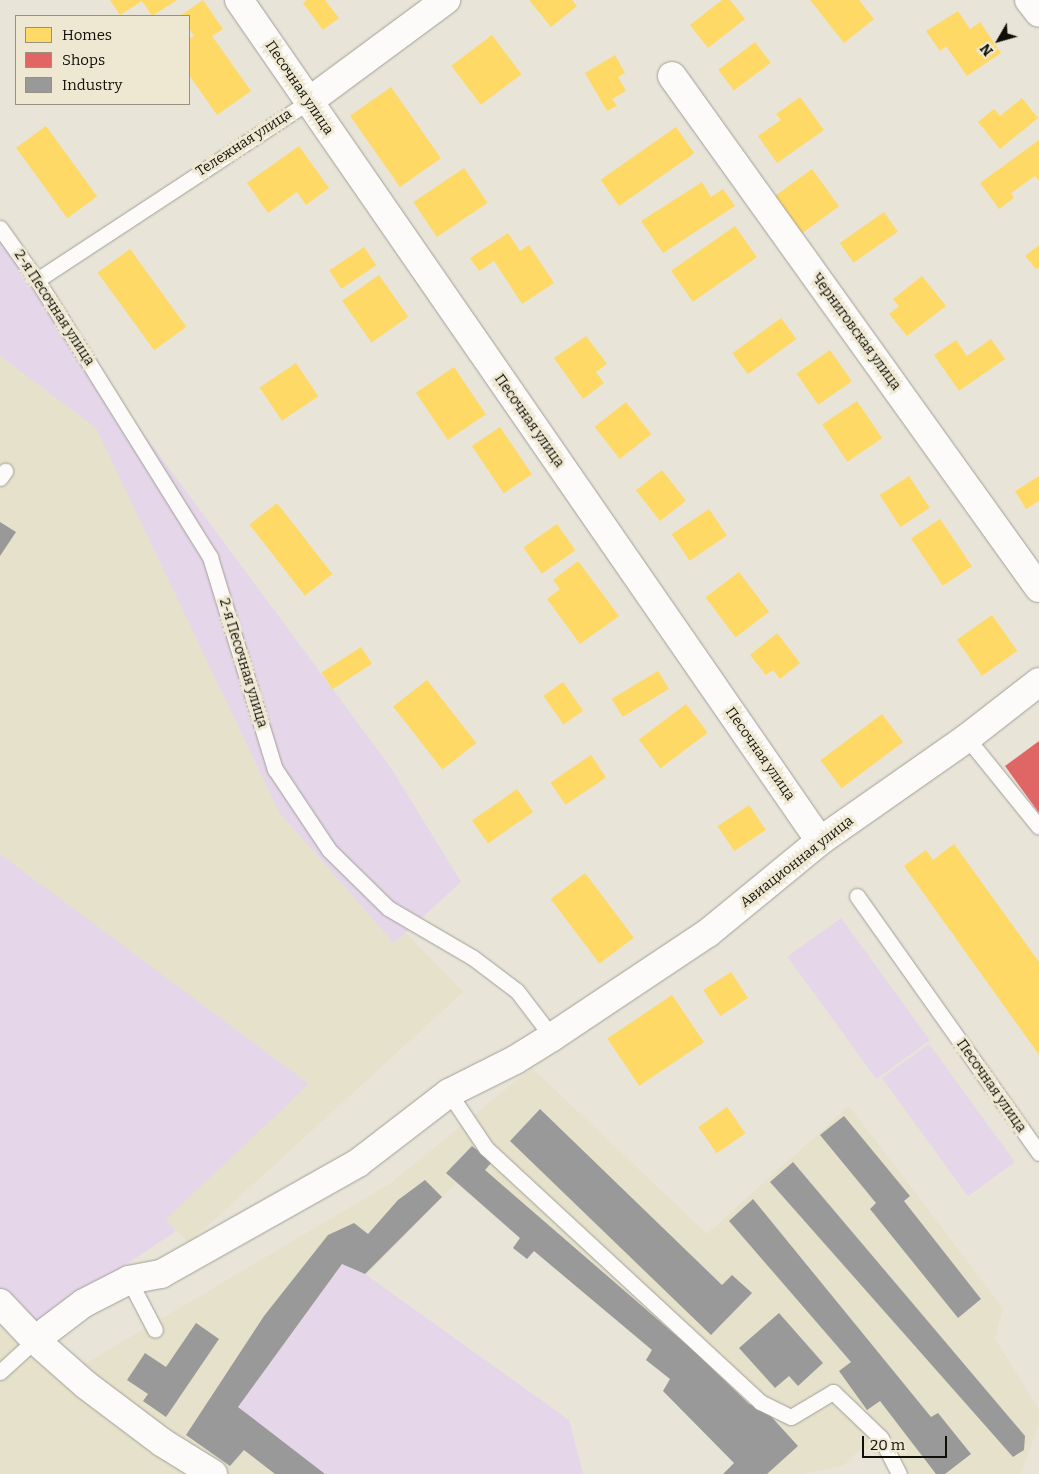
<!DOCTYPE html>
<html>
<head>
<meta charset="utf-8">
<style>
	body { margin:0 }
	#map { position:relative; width:1039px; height:1474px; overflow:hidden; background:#e8e4d8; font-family:Bitter,serif }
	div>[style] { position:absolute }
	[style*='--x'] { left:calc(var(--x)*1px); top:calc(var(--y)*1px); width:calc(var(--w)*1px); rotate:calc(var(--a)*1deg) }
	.built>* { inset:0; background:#e6e1cb }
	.green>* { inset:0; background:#e5d6e9; transform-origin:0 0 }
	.homes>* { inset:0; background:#ffd966; transform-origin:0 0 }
	.shops>* { inset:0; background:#e06666 }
	.industry>* { inset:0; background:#999 }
	.roads { filter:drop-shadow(0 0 1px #a29f97) drop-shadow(0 0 1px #a29f97) }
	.service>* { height:15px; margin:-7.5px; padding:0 7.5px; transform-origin:7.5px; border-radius:7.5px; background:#fcfbf9 }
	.minor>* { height:28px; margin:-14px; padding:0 14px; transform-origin:14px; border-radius:14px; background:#fcfbf9 }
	span { translate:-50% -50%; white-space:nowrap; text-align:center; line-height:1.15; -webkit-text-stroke:5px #eee8d2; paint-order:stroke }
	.street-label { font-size:14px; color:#110f08 }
	.legend { position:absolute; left:15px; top:15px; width:175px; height:90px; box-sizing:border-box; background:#eee8d2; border:1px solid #969181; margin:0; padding:6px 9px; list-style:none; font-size:15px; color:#110f08 }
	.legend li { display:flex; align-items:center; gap:10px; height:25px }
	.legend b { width:25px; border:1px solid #969181 }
	.north { position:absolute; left:974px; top:15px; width:50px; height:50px; -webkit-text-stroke:4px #eee8d2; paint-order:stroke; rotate:232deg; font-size:14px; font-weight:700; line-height:20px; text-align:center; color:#110f08 }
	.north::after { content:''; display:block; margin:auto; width:18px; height:22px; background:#110f08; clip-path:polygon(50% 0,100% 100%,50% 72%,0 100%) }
	.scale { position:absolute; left:862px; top:1436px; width:85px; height:22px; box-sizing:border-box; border:2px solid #110f08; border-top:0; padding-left:6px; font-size:15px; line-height:18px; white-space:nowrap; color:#110f08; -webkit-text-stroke:4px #eee8d2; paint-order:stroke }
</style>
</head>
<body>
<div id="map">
	<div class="built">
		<div style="clip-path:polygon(0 356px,96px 428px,279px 812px,394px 943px,405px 932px,463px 992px,189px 1243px,165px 1219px,309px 1084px,0 854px)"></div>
		<div style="clip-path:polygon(532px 1068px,707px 1234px,849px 1106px,1003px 1308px,995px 1339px,1039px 1409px,1039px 1424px,1021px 1474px,908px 1474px,863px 1447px,843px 1466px,799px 1474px,723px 1474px,734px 1463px,663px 1391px,670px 1379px,646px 1360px,651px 1350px,534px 1251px,527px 1259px,513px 1248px,519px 1238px,456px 1183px,239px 1407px,325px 1474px,0 1474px,0 1313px,78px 1368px,391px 1183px)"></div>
	</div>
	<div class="green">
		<div style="clip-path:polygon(0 240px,391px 768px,461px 882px,394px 943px,279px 812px,96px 428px,0 356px)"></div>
		<div style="clip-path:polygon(0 854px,309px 1084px,166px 1219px,176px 1231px,21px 1335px,0 1313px)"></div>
		<div style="left:841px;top:918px;width:151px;height:66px;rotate:54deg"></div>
		<div style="left:929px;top:1044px;width:146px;height:58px;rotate:54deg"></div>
		<div style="clip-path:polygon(342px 1264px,365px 1274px,569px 1420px,583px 1474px,325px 1474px,238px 1407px)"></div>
	</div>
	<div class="homes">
		<div style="clip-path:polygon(110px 0,177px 0,152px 16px,142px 1px,120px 15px)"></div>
		<div style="clip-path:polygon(203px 0,223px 29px,212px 36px,251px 91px,217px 115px,189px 75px,189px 39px,194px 36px,189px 28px,189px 16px,180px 16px)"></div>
		<div style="clip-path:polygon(307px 0,325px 0,339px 18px,323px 30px,303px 3px)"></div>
		<div style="clip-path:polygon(529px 0,572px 0,577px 6px,551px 27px)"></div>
		<div style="clip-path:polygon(722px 0,730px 0,745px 19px,708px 48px,690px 25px)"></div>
		<div style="clip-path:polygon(810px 0,859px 0,874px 19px,844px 43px)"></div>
		<div style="clip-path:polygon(958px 11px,970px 29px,980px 22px,1001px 53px,967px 76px,946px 46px,940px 51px,926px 31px)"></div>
		<div style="left:492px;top:35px;width:49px;height:51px;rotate:53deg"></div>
		<div style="left:755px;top:42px;width:26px;height:46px;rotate:53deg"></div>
		<div style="clip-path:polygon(615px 55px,625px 73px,618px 77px,626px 91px,612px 99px,617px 106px,607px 111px,585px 73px)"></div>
		<div style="left:391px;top:87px;width:87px;height:50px;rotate:55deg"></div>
		<div style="clip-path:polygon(800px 97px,824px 130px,777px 163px,758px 136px,781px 120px,776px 114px)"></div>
		<div style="clip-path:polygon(1022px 98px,1038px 118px,1000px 149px,978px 122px,994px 109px,1000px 116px)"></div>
		<div style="left:46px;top:126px;width:87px;height:37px;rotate:54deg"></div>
		<div style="left:676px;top:127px;width:32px;height:92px;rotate:55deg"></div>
		<div style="clip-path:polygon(1039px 140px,1039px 181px,1035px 176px,1011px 193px,1014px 198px,999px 209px,980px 183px)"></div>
		<div style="clip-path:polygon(299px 146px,329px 188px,306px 205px,297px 192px,268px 213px,247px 183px)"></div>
		<div style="left:464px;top:168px;width:42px;height:61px;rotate:56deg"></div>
		<div style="left:812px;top:169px;width:46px;height:48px;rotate:54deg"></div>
		<div style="clip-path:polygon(702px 182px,711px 197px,723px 189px,735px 206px,663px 253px,641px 221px)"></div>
		<div style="left:884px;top:212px;width:24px;height:54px;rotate:55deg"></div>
		<div style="left:735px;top:226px;width:38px;height:78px;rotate:55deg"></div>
		<div style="clip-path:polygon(508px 233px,520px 251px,529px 245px,554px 283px,522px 304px,494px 261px,479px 271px,470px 258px)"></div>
		<div style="clip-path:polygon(1039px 245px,1039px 267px,1036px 269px,1025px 256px)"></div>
		<div style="left:364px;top:247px;width:22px;height:42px;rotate:56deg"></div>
		<div style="left:130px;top:249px;width:96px;height:40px;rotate:54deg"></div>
		<div style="left:379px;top:275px;width:51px;height:45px;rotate:55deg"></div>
		<div style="clip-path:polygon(922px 276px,946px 306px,907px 336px,889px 314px,899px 306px,893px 299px)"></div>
		<div style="left:781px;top:318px;width:26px;height:60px;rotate:54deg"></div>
		<div style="clip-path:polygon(586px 336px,607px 364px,596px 372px,604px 383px,583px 399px,554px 358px)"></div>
		<div style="clip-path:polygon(991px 339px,1005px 359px,959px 391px,934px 355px,956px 340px,967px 356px)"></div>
		<div style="left:830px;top:350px;width:38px;height:41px;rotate:55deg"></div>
		<div style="left:296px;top:363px;width:40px;height:44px;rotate:56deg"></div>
		<div style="left:454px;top:367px;width:57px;height:46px;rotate:56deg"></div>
		<div style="left:857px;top:401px;width:45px;height:42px;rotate:56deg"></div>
		<div style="left:626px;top:402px;width:41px;height:40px;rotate:52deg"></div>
		<div style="left:500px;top:427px;width:57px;height:34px;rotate:56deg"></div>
		<div style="left:662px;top:470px;width:39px;height:33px;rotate:52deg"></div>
		<div style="left:909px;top:476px;width:38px;height:35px;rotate:57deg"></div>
		<div style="clip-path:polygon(1039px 476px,1039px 501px,1026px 509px,1015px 491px)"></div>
		<div style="left:277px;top:503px;width:90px;height:35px;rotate:52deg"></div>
		<div style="left:709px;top:509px;width:32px;height:45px;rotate:56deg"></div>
		<div style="left:940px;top:519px;width:57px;height:35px;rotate:56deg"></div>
		<div style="left:557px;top:524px;width:32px;height:41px;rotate:55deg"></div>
		<div style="clip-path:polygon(578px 561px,619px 616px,580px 644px,547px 599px,560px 589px,553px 580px)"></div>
		<div style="left:739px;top:572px;width:50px;height:42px;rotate:53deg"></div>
		<div style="left:992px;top:615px;width:44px;height:43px;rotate:55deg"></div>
		<div style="clip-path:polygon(777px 633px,800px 663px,780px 679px,773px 670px,766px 675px,750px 655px)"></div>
		<div style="left:361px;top:647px;width:20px;height:47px;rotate:57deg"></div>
		<div style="left:658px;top:671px;width:21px;height:54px;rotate:59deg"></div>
		<div style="left:427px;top:680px;width:80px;height:43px;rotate:52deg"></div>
		<div style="left:563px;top:682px;width:35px;height:24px;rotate:55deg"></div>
		<div style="left:686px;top:704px;width:36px;height:59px;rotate:53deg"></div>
		<div style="left:882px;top:714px;width:35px;height:77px;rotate:53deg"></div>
		<div style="left:591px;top:755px;width:27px;height:49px;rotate:56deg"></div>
		<div style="left:517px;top:789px;width:28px;height:55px;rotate:55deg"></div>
		<div style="left:749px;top:805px;width:30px;height:38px;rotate:56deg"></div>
		<div style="clip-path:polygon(954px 844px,1039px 962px,1039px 1055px,904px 866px,926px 850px,933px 860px)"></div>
		<div style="left:585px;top:873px;width:81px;height:43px;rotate:53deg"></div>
		<div style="left:731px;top:972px;width:31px;height:33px;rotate:57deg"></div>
		<div style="left:672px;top:995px;width:57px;height:78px;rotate:56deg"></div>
		<div style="left:727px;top:1107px;width:32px;height:35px;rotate:55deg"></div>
	</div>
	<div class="shops">
		<div style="clip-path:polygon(1039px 741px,1039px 813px,1005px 766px)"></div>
	</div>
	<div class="industry">
		<div style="clip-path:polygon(0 522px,16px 532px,0 556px)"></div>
		<div style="clip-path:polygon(540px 1109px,722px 1285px,732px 1275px,752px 1293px,711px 1335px,510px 1141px)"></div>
		<div style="clip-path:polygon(844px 1116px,910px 1196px,904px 1201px,981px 1299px,958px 1318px,870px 1209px,876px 1203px,820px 1135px)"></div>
		<div style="clip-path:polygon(472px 1146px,492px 1162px,485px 1170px,694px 1351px,749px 1404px,767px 1412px,798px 1446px,767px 1474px,723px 1474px,734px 1463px,663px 1391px,670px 1379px,646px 1360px,652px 1350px,534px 1251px,527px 1259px,513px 1248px,520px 1238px,446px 1173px)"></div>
		<div style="clip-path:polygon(793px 1162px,1025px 1436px,1024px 1450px,1013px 1457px,770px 1182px)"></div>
		<div style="clip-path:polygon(425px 1180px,442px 1197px,365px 1274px,342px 1264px,238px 1407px,325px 1474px,275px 1474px,244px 1450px,230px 1466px,186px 1435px,264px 1316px,328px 1235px,354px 1223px,368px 1234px,398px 1200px)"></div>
		<div style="clip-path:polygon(753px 1199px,931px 1417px,938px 1413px,971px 1454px,945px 1474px,936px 1474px,880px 1401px,867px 1410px,839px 1371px,851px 1362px,729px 1221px)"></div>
		<div style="clip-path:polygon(779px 1313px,823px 1363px,798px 1386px,789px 1376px,775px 1388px,739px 1348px)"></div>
		<div style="clip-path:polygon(196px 1323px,219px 1339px,166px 1417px,143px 1401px,148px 1394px,127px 1380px,145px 1353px,166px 1367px)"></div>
	</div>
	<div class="roads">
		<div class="service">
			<div style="--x:0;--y:228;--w:64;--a:54.6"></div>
			<div style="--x:37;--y:280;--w:327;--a:58"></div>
			<div style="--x:210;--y:557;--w:222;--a:73"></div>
			<div style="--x:275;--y:769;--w:97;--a:56.3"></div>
			<div style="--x:329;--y:850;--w:83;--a:44.5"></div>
			<div style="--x:388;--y:908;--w:97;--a:30.3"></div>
			<div style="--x:472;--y:957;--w:56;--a:37.1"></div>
			<div style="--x:517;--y:991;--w:58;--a:52.7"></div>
			<div style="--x:37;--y:280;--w:324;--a:-33.3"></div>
			<div style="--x:0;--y:478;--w:9;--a:-54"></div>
			<div style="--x:967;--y:738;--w:114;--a:51"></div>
			<div style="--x:857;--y:896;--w:315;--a:54.7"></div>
			<div style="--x:449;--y:1093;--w:66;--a:56.1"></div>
			<div style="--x:486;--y:1148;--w:374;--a:42.8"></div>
			<div style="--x:760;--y:1402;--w:34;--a:26"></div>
			<div style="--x:791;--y:1417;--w:49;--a:-30.8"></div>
			<div style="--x:833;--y:1392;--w:66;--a:43.8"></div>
			<div style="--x:881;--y:1438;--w:40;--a:63.4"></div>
			<div style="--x:129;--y:1280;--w:56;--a:62.5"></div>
			<div style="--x:0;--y:1372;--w:47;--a:-42.4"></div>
		</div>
		<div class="minor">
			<div style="--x:239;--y:0;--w:1022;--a:55.36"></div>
			<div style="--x:1029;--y:0;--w:16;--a:52"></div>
			<div style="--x:672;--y:76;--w:630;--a:54.37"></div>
			<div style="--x:308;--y:102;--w:172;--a:-36.5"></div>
			<div style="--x:0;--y:1303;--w:51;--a:46.6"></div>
			<div style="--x:35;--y:1340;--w:68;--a:41.4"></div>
			<div style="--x:86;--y:1385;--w:96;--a:37"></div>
			<div style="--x:163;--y:1443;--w:59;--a:31.8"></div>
			<div style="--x:35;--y:1340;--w:61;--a:-37.1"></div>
			<div style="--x:84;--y:1303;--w:51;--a:-27.1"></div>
			<div style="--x:129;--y:1280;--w:33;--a:-11"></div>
			<div style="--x:161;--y:1274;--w:226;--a:-29.4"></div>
			<div style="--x:358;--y:1163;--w:115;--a:-37.6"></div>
			<div style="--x:449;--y:1093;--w:74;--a:-26.6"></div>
			<div style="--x:515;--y:1060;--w:44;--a:-31.9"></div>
			<div style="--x:552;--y:1037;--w:187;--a:-33.7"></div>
			<div style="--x:708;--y:933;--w:145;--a:-39.4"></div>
			<div style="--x:820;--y:841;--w:179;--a:-35"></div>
			<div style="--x:967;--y:738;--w:91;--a:-37.9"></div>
		</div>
	</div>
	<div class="street-label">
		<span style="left:299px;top:88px;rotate:56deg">Песочная улица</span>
		<span style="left:244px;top:143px;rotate:-33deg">Тележная улица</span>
		<span style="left:54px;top:308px;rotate:57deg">2-я Песочная улица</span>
		<span style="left:856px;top:332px;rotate:54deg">Черниговская улица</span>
		<span style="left:529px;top:421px;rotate:55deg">Песочная улица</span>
		<span style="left:243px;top:663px;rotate:73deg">2-я Песочная улица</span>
		<span style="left:760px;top:754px;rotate:55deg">Песочная улица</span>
		<span style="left:797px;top:862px;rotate:-38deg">Авиационная улица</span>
		<span style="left:991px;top:1086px;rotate:55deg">Песочная улица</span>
	</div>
	<ul class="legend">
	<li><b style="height:14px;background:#ffd966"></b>Homes</li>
	<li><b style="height:14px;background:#e06666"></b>Shops</li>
	<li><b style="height:14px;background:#999"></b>Industry</li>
	</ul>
	<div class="north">N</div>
	<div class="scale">20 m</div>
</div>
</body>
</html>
